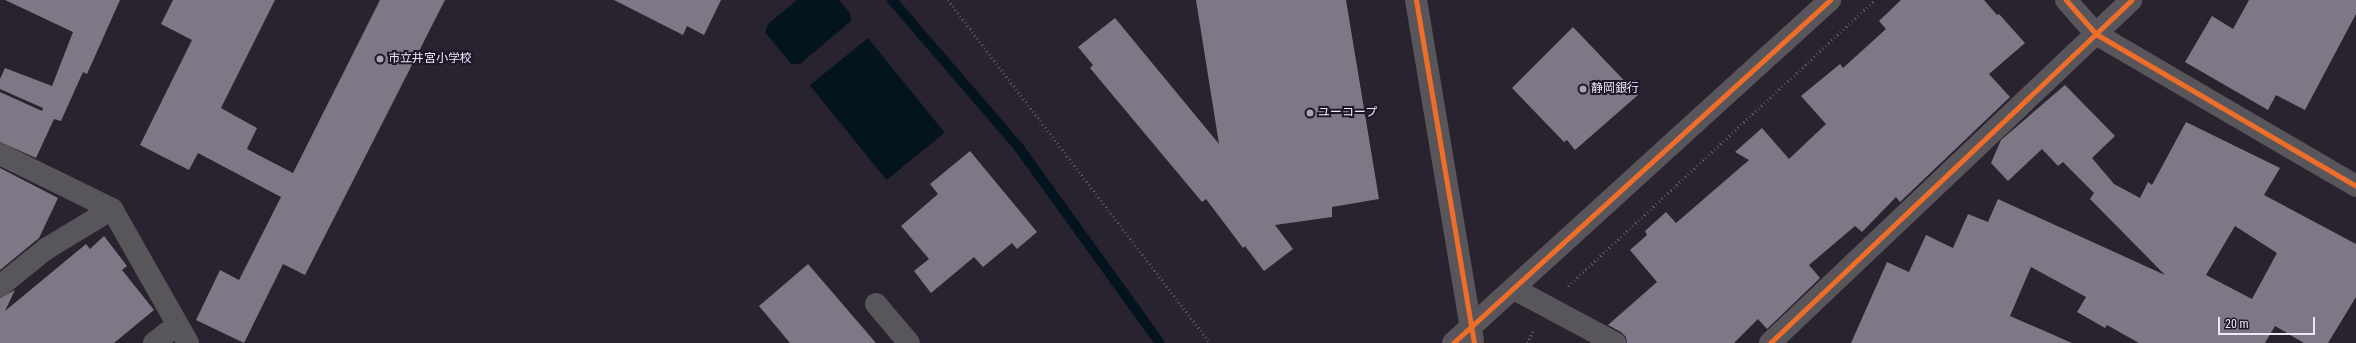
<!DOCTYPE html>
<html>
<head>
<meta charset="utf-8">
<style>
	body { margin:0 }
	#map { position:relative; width:2356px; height:343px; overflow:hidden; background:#292330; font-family:"Roboto Condensed","Noto Sans JP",sans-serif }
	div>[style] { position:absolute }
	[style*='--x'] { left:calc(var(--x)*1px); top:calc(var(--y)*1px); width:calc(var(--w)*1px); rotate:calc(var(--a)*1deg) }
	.water>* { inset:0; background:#04141f; transform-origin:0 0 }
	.stream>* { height:10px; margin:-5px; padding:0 5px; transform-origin:5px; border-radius:5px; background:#04141f }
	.building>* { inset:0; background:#7e7786 }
	.path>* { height:2.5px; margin-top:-1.25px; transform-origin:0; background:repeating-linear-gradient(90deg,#5a585e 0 1px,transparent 0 4px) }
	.minor>* { height:22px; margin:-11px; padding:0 11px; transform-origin:11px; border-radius:11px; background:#58565b }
	.tertiary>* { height:22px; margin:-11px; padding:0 11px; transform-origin:11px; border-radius:11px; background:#58565b }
	.cycleway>* { height:5px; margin:-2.5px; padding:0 2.5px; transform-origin:2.5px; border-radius:2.5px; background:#ee6e29 }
	.dots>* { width:11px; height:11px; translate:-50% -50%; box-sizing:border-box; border:2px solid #20152b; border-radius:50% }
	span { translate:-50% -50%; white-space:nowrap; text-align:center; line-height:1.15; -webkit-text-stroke:4px #20152b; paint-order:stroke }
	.poi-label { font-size:12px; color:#efe8f7 }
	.left { translate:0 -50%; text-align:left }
	.scale { position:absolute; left:2218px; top:317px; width:97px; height:18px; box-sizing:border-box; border:2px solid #efe8f7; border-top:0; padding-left:5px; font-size:12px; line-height:14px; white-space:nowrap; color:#efe8f7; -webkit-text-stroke:3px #20152b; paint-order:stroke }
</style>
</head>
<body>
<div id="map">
	<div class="water">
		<div style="clip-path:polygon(797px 0,839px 0,850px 13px,851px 21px,800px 64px,791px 64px,765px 32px,768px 24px)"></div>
		<div style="left:868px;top:38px;width:122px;height:75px;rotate:51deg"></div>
	</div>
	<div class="stream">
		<div style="--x:892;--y:0;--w:196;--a:49.3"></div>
		<div style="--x:1020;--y:149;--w:239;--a:54.2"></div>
	</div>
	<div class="building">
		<div style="clip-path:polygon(5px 0,120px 0,87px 74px,83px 72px,61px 121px,54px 119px,36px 158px,0 142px,0 92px,42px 111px,43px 108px,0 89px,0 79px,5px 68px,52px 86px,73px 32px)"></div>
		<div style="clip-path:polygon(173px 0,275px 0,221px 108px,257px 128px,247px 149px,293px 173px,380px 0,445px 0,305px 275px,283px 264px,244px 343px,196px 320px,220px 270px,239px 280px,281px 197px,198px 153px,189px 170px,140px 145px,192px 40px,161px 24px)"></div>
		<div style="clip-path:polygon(614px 0,721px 0,704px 35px,687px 26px,683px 35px)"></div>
		<div style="clip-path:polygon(1196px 0,1346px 0,1379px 199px,1332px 207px,1332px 217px,1275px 225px,1293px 249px,1264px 271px,1245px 246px,1243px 248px,1206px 199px,1202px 202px,1090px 68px,1093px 65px,1078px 47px,1115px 18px,1219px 144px)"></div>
		<div style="clip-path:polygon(1901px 0,1984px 0,1997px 15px,1999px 14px,2025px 43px,1989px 74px,2010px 97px,1900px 202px,1896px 197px,1862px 232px,1855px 226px,1809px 265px,1820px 278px,1767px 329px,1758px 319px,1734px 343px,1627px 343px,1626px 337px,1621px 332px,1608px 325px,1657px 282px,1630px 250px,1647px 235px,1645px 231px,1666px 212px,1676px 223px,1749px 160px,1735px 152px,1762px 128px,1789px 159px,1826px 124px,1801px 96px,1840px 64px,1843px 68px,1886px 29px,1879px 21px)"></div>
		<div style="clip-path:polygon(2249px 0,2356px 0,2356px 14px,2305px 110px,2276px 95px,2268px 110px,2185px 62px,2212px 16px,2233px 29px)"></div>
		<div style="clip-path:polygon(1573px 27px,1638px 95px,1575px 150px,1567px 140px,1564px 142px,1512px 88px)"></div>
		<div style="clip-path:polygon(evenodd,2065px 85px,2115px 136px,2092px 158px,2114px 184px,2140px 198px,2148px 182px,2152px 185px,2186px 122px,2280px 168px,2264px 195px,2356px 244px,2356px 297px,2328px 343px,2304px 343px,2275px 326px,2265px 343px,2139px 343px,2107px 325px,2105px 328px,2077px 312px,2086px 297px,2031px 267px,2010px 316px,2072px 343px,1851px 343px,1887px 262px,1909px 272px,1926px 235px,1953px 248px,1968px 214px,1988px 222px,1998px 199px,2165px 275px,2090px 199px,2094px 193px,2063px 162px,2058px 166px,2042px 149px,2008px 181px,1991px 163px,2001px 140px,2065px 85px,2235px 226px,2277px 253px,2252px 299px,2206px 275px,2235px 226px)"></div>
		<div style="clip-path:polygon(970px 151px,1037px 232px,1017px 249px,1012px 243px,983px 267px,974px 257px,931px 293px,914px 271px,929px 259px,901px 226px,938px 194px,930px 184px)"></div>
		<div style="clip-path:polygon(0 168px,58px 198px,39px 238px,0 270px)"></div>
		<div style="clip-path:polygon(104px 236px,127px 266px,122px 270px,154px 310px,114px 343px,0 343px,0 298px,15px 290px,5px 311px,86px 244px,90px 249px)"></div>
		<div style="clip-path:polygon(808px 264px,876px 343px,790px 343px,759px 306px)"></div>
	</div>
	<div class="path">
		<div style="--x:948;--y:0;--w:432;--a:52.6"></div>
		<div style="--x:1568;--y:286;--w:420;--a:-43"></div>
		<div style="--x:1527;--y:343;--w:13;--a:-63"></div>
	</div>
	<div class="minor">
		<div style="--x:2066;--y:0;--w:45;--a:48.6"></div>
		<div style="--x:2096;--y:34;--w:301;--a:30.3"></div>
		<div style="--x:0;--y:154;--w:125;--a:26.2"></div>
		<div style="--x:112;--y:209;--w:154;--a:60.4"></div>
		<div style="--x:0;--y:286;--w:59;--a:-38.8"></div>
		<div style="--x:46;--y:249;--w:77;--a:-31.2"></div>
		<div style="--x:1514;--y:289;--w:115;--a:28.1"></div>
		<div style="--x:876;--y:304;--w:51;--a:49.8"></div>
		<div style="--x:154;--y:343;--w:29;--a:-38"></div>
		<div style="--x:1770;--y:343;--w:498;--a:-43.5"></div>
	</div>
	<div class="tertiary">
		<div style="--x:1416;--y:0;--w:345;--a:80.5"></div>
		<div style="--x:1453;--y:343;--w:510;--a:-42.3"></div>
	</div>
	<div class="cycleway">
		<div style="--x:1416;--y:0;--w:348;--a:80.4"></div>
		<div style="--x:2066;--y:0;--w:45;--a:48.6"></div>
		<div style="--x:2096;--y:34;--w:301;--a:30.3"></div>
		<div style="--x:1453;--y:343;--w:510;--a:-42.3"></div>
		<div style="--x:1770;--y:343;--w:498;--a:-43.5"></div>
	</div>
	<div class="dots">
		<div style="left:380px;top:59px;background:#aaa3b1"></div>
		<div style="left:1583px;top:89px;background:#aaa3b1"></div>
		<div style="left:1310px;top:113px;background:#aaa3b1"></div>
	</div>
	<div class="poi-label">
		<span class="left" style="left:388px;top:59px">市立井宮小学校</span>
		<span class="left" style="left:1591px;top:89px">静岡銀行</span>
		<span class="left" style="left:1318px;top:113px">ユーコープ</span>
	</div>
	<div class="scale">20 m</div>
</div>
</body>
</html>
